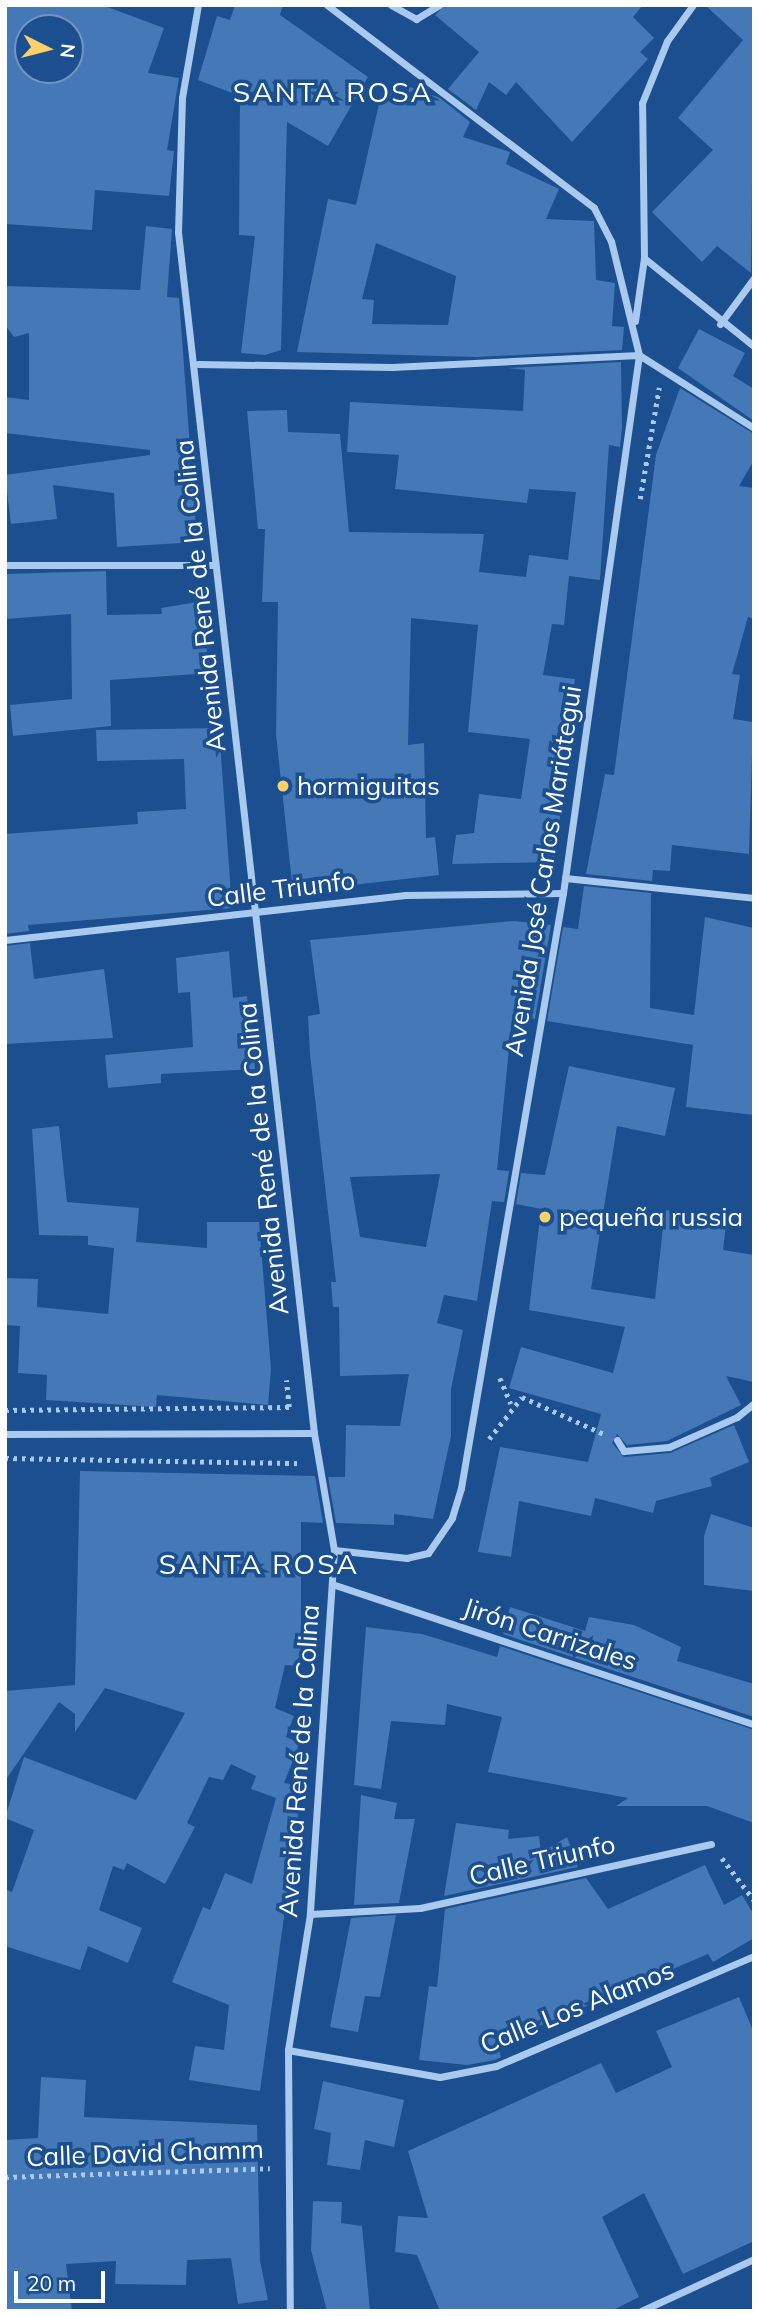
<!DOCTYPE html>
<html>
<head>
<meta charset="utf-8">
<style>
	body { margin:0 }
	#map { position:relative; width:759px; height:2316px; overflow:hidden; background:#1b4f8f; font-family:Mulish,sans-serif }
	div>[style] { position:absolute }
	[style*='--x'] { left:calc(var(--x)*1px); top:calc(var(--y)*1px); width:calc(var(--w)*1px); rotate:calc(var(--a)*1deg) }
	.building>* { inset:0; background:#4478b7 }
	.path>* { height:4.5px; margin-top:-2.25px; transform-origin:0; background:repeating-linear-gradient(90deg,#a9c9ee 0 3.5px,transparent 0 8.5px) }
	.minor>* { height:7px; margin:-3.5px; padding:0 3.5px; transform-origin:3.5px; border-radius:3.5px; background:#a9c9ee }
	.dots>* { width:19px; height:19px; translate:-50% -50%; box-sizing:border-box; border:4px solid #1b4f8f; border-radius:50% }
	span { translate:-50% -50%; white-space:nowrap; text-align:center; line-height:1.15; -webkit-text-stroke:7px #1b4f8f; paint-order:stroke }
	.street-label { font-size:26px; color:#fff }
	.poi-label { font-size:26px; color:#fff }
	.left { translate:0 -50%; text-align:left }
	.neighbourhood-label { font-size:28px; color:#fff; letter-spacing:2px }
	.frame { position:absolute; inset:0; border:7px solid #fff; pointer-events:none }
	.north { position:absolute; left:14px; top:14px; width:70px; height:70px; box-sizing:border-box; background:#1b4f8f; border:2px solid #7695bc; border-radius:50%; rotate:96deg; font-size:19px; font-weight:700; line-height:28px; text-align:center; color:#fff }
	.north::after { content:''; display:block; margin:auto; width:24px; height:32px; background:#ffd166; clip-path:polygon(50% 0,100% 100%,50% 72%,0 100%) }
	.scale { position:absolute; left:14px; top:2271px; width:91px; height:32px; box-sizing:border-box; border:4px solid #fff; border-top:0; padding-left:9px; font-size:21px; line-height:24px; white-space:nowrap; color:#fff; -webkit-text-stroke:5px #1b4f8f; paint-order:stroke }
</style>
</head>
<body>
<div id="map">
	<div class="building">
		<div style="clip-path:polygon(evenodd,5px 5px,102px 5px,164px 28px,148px 73px,179px 78px,167px 150px,174px 151px,169px 196px,95px 190px,92px 230px,5px 224px,5px 5px,28px 28px,70px 28px,70px 70px,28px 70px,28px 28px)"></div>
		<div style="clip-path:polygon(235px 5px,283px 5px,280px 15px,368px 77px,328px 146px,287px 122px,281px 350px,265px 355px,241px 353px,255px 236px,239px 235px,240px 96px,198px 80px,217px 16px,230px 20px)"></div>
		<div style="clip-path:polygon(445px 5px,643px 5px,633px 17px,654px 38px,640px 52px,648px 59px,572px 142px,516px 82px,506px 95px,489px 82px,476px 110px,448px 89px,479px 52px,435px 15px)"></div>
		<div style="clip-path:polygon(705px 5px,754px 5px,751px 273px,717px 246px,702px 262px,652px 212px,713px 150px,678px 118px,743px 40px)"></div>
		<div style="clip-path:polygon(evenodd,394px 81px,440px 98px,470px 122px,463px 137px,510px 152px,506px 164px,559px 189px,546px 219px,594px 221px,596px 280px,615px 283px,612px 326px,624px 327px,622px 350px,476px 357px,297px 352px,328px 199px,356px 205px,383px 86px,391px 90px,394px 81px,376px 243px,456px 276px,448px 325px,372px 324px,374px 300px,362px 299px,376px 243px)"></div>
		<div style="clip-path:polygon(146px 226px,172px 229px,167px 297px,179px 298px,197px 542px,117px 547px,114px 493px,53px 485px,57px 519px,11px 524px,5px 475px,150px 455px,150px 450px,5px 433px,5px 397px,29px 400px,29px 333px,14px 337px,5px 325px,5px 286px,140px 290px)"></div>
		<div style="clip-path:polygon(699px 329px,745px 353px,733px 376px,754px 389px,754px 421px,678px 368px)"></div>
		<div style="clip-path:polygon(621px 362px,622px 428px,620px 447px,609px 445px,600px 580px,569px 576px,564px 625px,552px 624px,543px 675px,575px 679px,568px 743px,560px 742px,550px 807px,561px 807px,555px 862px,452px 864px,456px 835px,474px 833px,479px 794px,521px 799px,530px 739px,468px 732px,478px 625px,411px 618px,408px 745px,424px 743px,426px 838px,435px 837px,439px 875px,293px 892px,276px 734px,278px 602px,262px 602px,265px 529px,258px 529px,247px 411px,287px 410px,288px 432px,340px 434px,349px 532px,484px 534px,479px 572px,526px 577px,529px 555px,568px 560px,576px 492px,529px 489px,527px 503px,395px 489px,399px 455px,347px 452px,350px 402px,523px 411px,525px 370px,507px 368px)"></div>
		<div style="clip-path:polygon(680px 388px,754px 434px,754px 460px,739px 486px,754px 488px,754px 619px,748px 617px,732px 674px,740px 675px,733px 719px,753px 722px,749px 854px,672px 845px,670px 871px,653px 870px,652px 881px,586px 874px,605px 774px,614px 775px,656px 455px)"></div>
		<div style="clip-path:polygon(106px 571px,107px 615px,162px 614px,161px 608px,198px 602px,211px 673px,110px 680px,111px 726px,13px 736px,10px 705px,72px 699px,71px 614px,5px 619px,5px 574px)"></div>
		<div style="clip-path:polygon(219px 728px,232px 908px,28px 925px,29px 931px,5px 934px,5px 834px,138px 824px,137px 812px,186px 809px,184px 759px,97px 761px,96px 730px)"></div>
		<div style="clip-path:polygon(584px 886px,651px 893px,650px 1008px,694px 1015px,705px 917px,754px 928px,754px 1115px,686px 1107px,693px 1045px,547px 1021px,563px 927px,578px 929px)"></div>
		<div style="clip-path:polygon(evenodd,514px 921px,551px 925px,535px 1019px,514px 1016px,511px 1028px,497px 1170px,509px 1171px,504px 1202px,492px 1201px,477px 1301px,444px 1295px,437px 1323px,463px 1330px,451px 1389px,451px 1436px,433px 1519px,394px 1514px,394px 1525px,336px 1523px,328px 1477px,345px 1477px,346px 1425px,400px 1426px,409px 1374px,340px 1376px,339px 1307px,333px 1307px,331px 1282px,336px 1282px,310px 1054px,308px 1016px,320px 1014px,310px 940px,514px 921px,440px 1174px,426px 1247px,360px 1237px,350px 1177px,440px 1174px)"></div>
		<div style="clip-path:polygon(30px 943px,34px 979px,104px 969px,113px 1038px,5px 1044px,5px 946px)"></div>
		<div style="clip-path:polygon(229px 951px,233px 998px,247px 996px,255px 1069px,161px 1074px,161px 1083px,108px 1088px,105px 1055px,193px 1047px,190px 992px,178px 993px,176px 958px)"></div>
		<div style="clip-path:polygon(569px 1066px,675px 1088px,665px 1136px,617px 1126px,591px 1289px,655px 1299px,665px 1210px,727px 1217px,723px 1250px,754px 1255px,754px 1382px,726px 1376px,741px 1405px,667px 1441px,627px 1445px,617px 1434px,612px 1443px,624px 1457px,670px 1453px,734px 1425px,749px 1462px,710px 1478px,712px 1486px,656px 1501px,653px 1513px,595px 1498px,591px 1516px,519px 1501px,511px 1557px,478px 1552px,500px 1447px,588px 1462px,601px 1414px,509px 1388px,521px 1347px,613px 1373px,625px 1327px,529px 1310px,541px 1209px,516px 1204px,521px 1173px,545px 1175px)"></div>
		<div style="clip-path:polygon(59px 1126px,67px 1202px,139px 1208px,136px 1242px,207px 1248px,207px 1222px,259px 1222px,271px 1369px,268px 1405px,157px 1395px,156px 1407px,46px 1400px,47px 1375px,18px 1373px,20px 1326px,5px 1325px,5px 1278px,38px 1279px,37px 1307px,108px 1314px,114px 1248px,88px 1245px,88px 1236px,39px 1235px,32px 1129px)"></div>
		<div style="clip-path:polygon(80px 1471px,315px 1476px,323px 1523px,301px 1522px,301px 1666px,285px 1665px,275px 1708px,294px 1716px,286px 1737px,300px 1743px,284px 1783px,302px 1786px,260px 2091px,189px 2080px,195px 2046px,224px 2050px,229px 2005px,172px 1982px,203px 1907px,210px 1910px,225px 1873px,252px 1884px,276px 1798px,251px 1789px,256px 1776px,231px 1764px,223px 1780px,209px 1777px,187px 1823px,195px 1827px,165px 1884px,127px 1863px,124px 1870px,113px 1866px,99px 1910px,142px 1928px,128px 1963px,88px 1946px,80px 1970px,5px 1946px,5px 1889px,12px 1892px,34px 1830px,5px 1818px,24px 1757px,136px 1800px,185px 1713px,105px 1688px,75px 1732px,75px 1714px,59px 1702px,5px 1781px,5px 1691px,75px 1685px)"></div>
		<div style="clip-path:polygon(711px 1514px,754px 1528px,754px 1591px,704px 1585px,704px 1536px)"></div>
		<div style="clip-path:polygon(510px 1607px,585px 1631px,589px 1617px,634px 1625px,681px 1647px,677px 1661px,754px 1684px,754px 1717px,503px 1634px)"></div>
		<div style="clip-path:polygon(366px 1627px,422px 1634px,497px 1657px,500px 1646px,754px 1730px,754px 1823px,707px 1806px,616px 1806px,628px 1798px,488px 1772px,502px 1717px,447px 1704px,445px 1725px,391px 1721px,381px 1789px,354px 1785px)"></div>
		<div style="clip-path:polygon(361px 1795px,397px 1803px,394px 1819px,415px 1819px,399px 1903px,354px 1905px)"></div>
		<div style="clip-path:polygon(456px 1823px,509px 1830px,508px 1839px,539px 1836px,541px 1853px,567px 1837px,578px 1867px,444px 1896px)"></div>
		<div style="clip-path:polygon(705px 1865px,724px 1905px,742px 1895px,754px 1915px,754px 1938px,713px 1962px,708px 1954px,497px 2044px,501px 2057px,495px 2060px,467px 2065px,419px 2060px,429px 1986px,437px 1987px,445px 1909px,586px 1878px,608px 1909px)"></div>
		<div style="clip-path:polygon(396px 1915px,380px 1997px,365px 1996px,358px 2032px,330px 2027px,351px 1918px)"></div>
		<div style="clip-path:polygon(739px 1997px,754px 2033px,754px 2241px,683px 2274px,644px 2193px,602px 2217px,639px 2297px,611px 2311px,440px 2311px,417px 2255px,395px 2252px,398px 2216px,428px 2218px,408px 2151px,601px 2063px,616px 2093px,672px 2067px,656px 2031px)"></div>
		<div style="clip-path:polygon(41px 2077px,86px 2080px,84px 2117px,257px 2125px,260px 2261px,268px 2300px,238px 2304px,231px 2258px,187px 2260px,186px 2285px,115px 2284px,116px 2261px,66px 2264px,72px 2311px,5px 2311px,5px 2140px,38px 2138px)"></div>
		<div style="clip-path:polygon(323px 2081px,404px 2100px,394px 2147px,365px 2140px,360px 2170px,327px 2165px,331px 2133px,314px 2129px)"></div>
		<div style="clip-path:polygon(313px 2201px,342px 2202px,341px 2223px,362px 2226px,370px 2311px,327px 2311px,311px 2250px)"></div>
	</div>
	<div class="path">
		<div style="--x:640;--y:499;--w:113;--a:-80.3"></div>
		<div style="--x:500;--y:1378;--w:28;--a:67"></div>
		<div style="--x:5;--y:1410;--w:284;--a:-0.6"></div>
		<div style="--x:289;--y:1407;--w:27;--a:-96"></div>
		<div style="--x:489;--y:1439;--w:53;--a:-51.8"></div>
		<div style="--x:522;--y:1397;--w:90;--a:24.3"></div>
		<div style="--x:5;--y:1458;--w:297;--a:1"></div>
		<div style="--x:722;--y:1858;--w:53;--a:52.7"></div>
		<div style="--x:5;--y:2177;--w:265;--a:-1.9"></div>
	</div>
	<div class="minor">
		<div style="--x:198;--y:5;--w:94;--a:99.8"></div>
		<div style="--x:182;--y:98;--w:134;--a:91.7"></div>
		<div style="--x:178;--y:232;--w:1209;--a:83.54"></div>
		<div style="--x:314;--y:1433;--w:119;--a:80.3"></div>
		<div style="--x:334;--y:1550;--w:365;--a:93.8"></div>
		<div style="--x:310;--y:1914;--w:138;--a:99.2"></div>
		<div style="--x:288;--y:2050;--w:261;--a:89.6"></div>
		<div style="--x:327;--y:5;--w:335;--a:37.2"></div>
		<div style="--x:594;--y:208;--w:37;--a:63"></div>
		<div style="--x:611;--y:241;--w:117;--a:76.2"></div>
		<div style="--x:639;--y:355;--w:543;--a:98.04"></div>
		<div style="--x:563;--y:893;--w:604;--a:99.73"></div>
		<div style="--x:461;--y:1488;--w:31;--a:107"></div>
		<div style="--x:452;--y:1518;--w:42;--a:124.4"></div>
		<div style="--x:428;--y:1553;--w:22;--a:167"></div>
		<div style="--x:407;--y:1558;--w:73;--a:-173.7"></div>
		<div style="--x:391;--y:5;--w:29;--a:29"></div>
		<div style="--x:416;--y:19;--w:27;--a:-31"></div>
		<div style="--x:644;--y:258;--w:141;--a:38.7"></div>
		<div style="--x:635;--y:321;--w:64;--a:-81.9"></div>
		<div style="--x:644;--y:258;--w:155;--a:-90.7"></div>
		<div style="--x:642;--y:103;--w:67;--a:-68"></div>
		<div style="--x:667;--y:41;--w:44;--a:-54.2"></div>
		<div style="--x:720;--y:324;--w:57;--a:-53.5"></div>
		<div style="--x:198;--y:364;--w:194;--a:0.9"></div>
		<div style="--x:392;--y:367;--w:247;--a:-2.8"></div>
		<div style="--x:639;--y:355;--w:136;--a:32.4"></div>
		<div style="--x:5;--y:565;--w:210;--a:0"></div>
		<div style="--x:565;--y:878;--w:190;--a:6"></div>
		<div style="--x:5;--y:940;--w:403;--a:-6.4"></div>
		<div style="--x:405;--y:895;--w:158;--a:-0.7"></div>
		<div style="--x:5;--y:1434;--w:309;--a:-0.2"></div>
		<div style="--x:617;--y:1440;--w:13;--a:58"></div>
		<div style="--x:624;--y:1451;--w:45;--a:-5.1"></div>
		<div style="--x:669;--y:1447;--w:74;--a:-23.8"></div>
		<div style="--x:737;--y:1417;--w:22;--a:-39"></div>
		<div style="--x:332;--y:1584;--w:445;--a:18.4"></div>
		<div style="--x:310;--y:1914;--w:110;--a:-3.1"></div>
		<div style="--x:420;--y:1908;--w:298;--a:-12.4"></div>
		<div style="--x:288;--y:2050;--w:154;--a:10.1"></div>
		<div style="--x:440;--y:2077;--w:57;--a:-11.1"></div>
		<div style="--x:496;--y:2066;--w:280;--a:-23.1"></div>
		<div style="--x:641;--y:2311;--w:124;--a:-24.7"></div>
	</div>
	<div class="dots">
		<div style="left:283px;top:786px;background:#ffd166"></div>
		<div style="left:545px;top:1217px;background:#ffd166"></div>
	</div>
	<div class="street-label">
		<span style="left:200px;top:596px;rotate:-96deg">Avenida René de la Colina</span>
		<span style="left:543px;top:871px;rotate:-81deg">Avenida José Carlos Mariátegui</span>
		<span style="left:281px;top:889px;rotate:-7deg">Calle Triunfo</span>
		<span style="left:263px;top:1159px;rotate:-96deg">Avenida René de la Colina</span>
		<span style="left:550px;top:1634px;rotate:18deg">Jirón Carrizales</span>
		<span style="left:299px;top:1761px;rotate:-86deg">Avenida René de la Colina</span>
		<span style="left:542px;top:1860px;rotate:-13deg">Calle Triunfo</span>
		<span style="left:577px;top:2007px;rotate:-22deg">Calle Los Alamos</span>
		<span style="left:145px;top:2153px;rotate:-2deg">Calle David Chamm</span>
	</div>
	<div class="poi-label">
		<span class="left" style="left:297px;top:786px">hormiguitas</span>
		<span class="left" style="left:559px;top:1217px">pequeña russia</span>
	</div>
	<div class="neighbourhood-label">
		<span style="left:333px;top:92px">SANTA ROSA</span>
		<span style="left:259px;top:1564px">SANTA ROSA</span>
	</div>
	<div class="frame"></div>
	<div class="north">N</div>
	<div class="scale">20 m</div>
</div>
</body>
</html>
